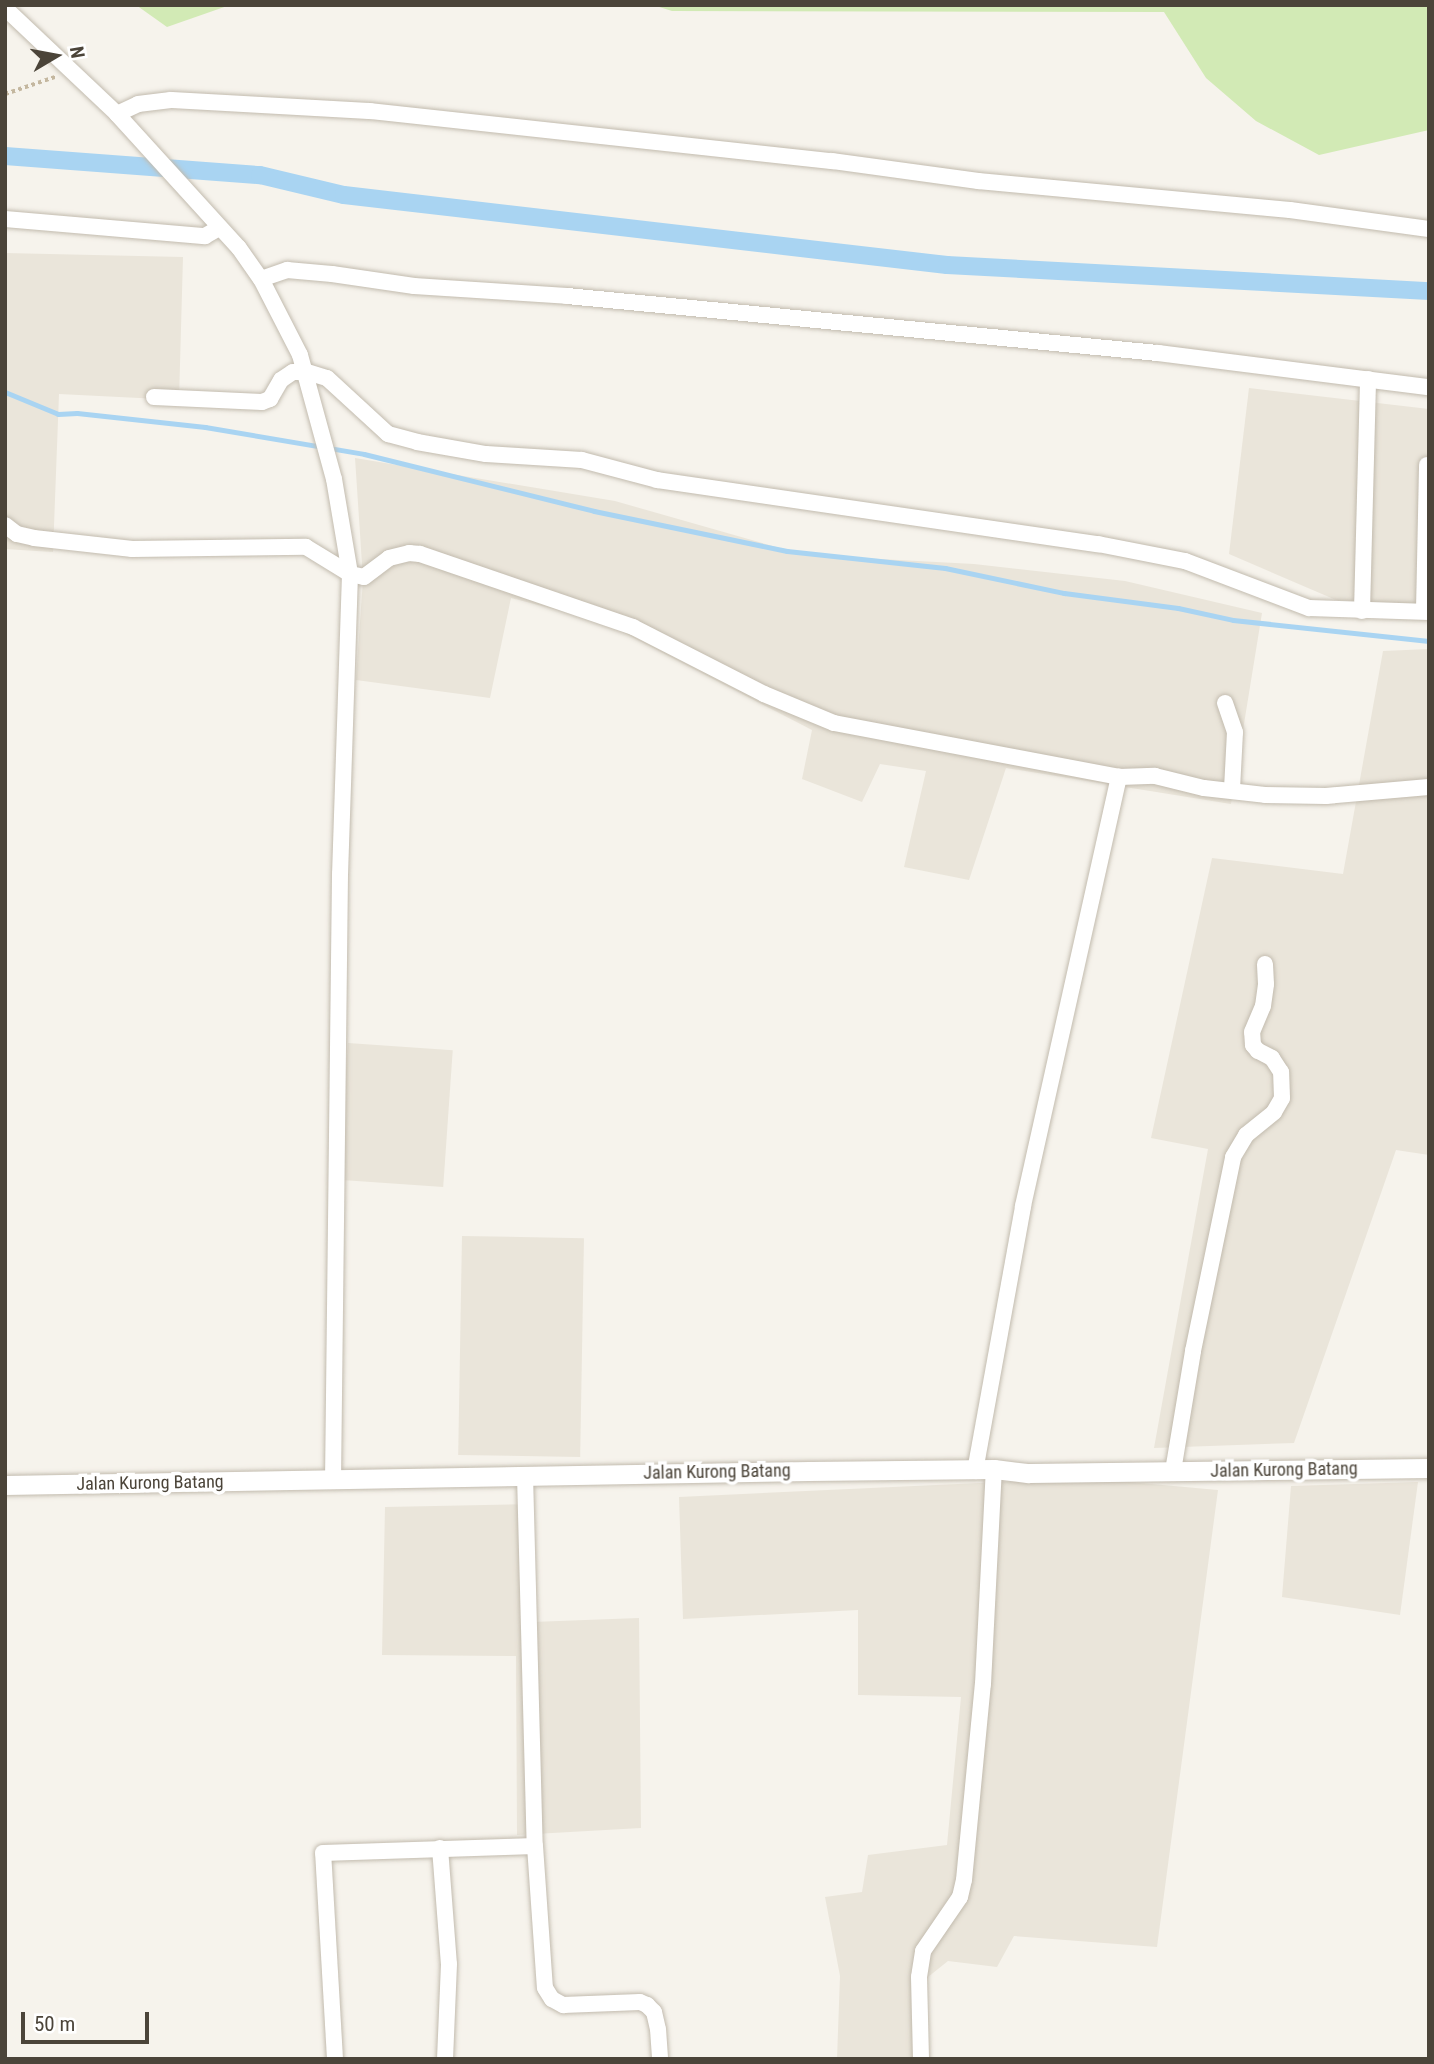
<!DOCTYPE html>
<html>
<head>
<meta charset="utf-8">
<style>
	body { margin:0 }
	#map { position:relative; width:1434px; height:2064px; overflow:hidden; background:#f6f3ec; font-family:"Roboto Condensed",sans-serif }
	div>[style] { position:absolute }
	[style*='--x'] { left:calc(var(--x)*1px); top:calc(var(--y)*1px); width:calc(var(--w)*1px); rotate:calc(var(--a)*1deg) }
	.residential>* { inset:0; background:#eae5da; transform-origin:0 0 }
	.green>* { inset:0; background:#d2eab5 }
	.stream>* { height:5px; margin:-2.5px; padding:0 2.5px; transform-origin:2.5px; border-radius:2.5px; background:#a9d4f2 }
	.canal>* { height:18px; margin:-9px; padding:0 9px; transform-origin:9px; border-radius:9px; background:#a9d4f2 }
	.path>* { height:3.5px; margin-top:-1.75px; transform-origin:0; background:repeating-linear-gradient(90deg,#c4b79f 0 3.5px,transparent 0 7px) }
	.roads { filter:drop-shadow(0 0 2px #c2bbae) drop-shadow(0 0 2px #c2bbae) }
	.minor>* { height:16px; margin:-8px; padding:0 8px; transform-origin:8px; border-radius:8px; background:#fff }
	.tertiary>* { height:19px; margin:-9.5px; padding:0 9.5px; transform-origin:9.5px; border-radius:9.5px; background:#fff }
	span { translate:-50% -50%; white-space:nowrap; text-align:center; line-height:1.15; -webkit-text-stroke:7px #fff; paint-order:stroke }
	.street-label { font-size:18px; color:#4b4439 }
	.frame { position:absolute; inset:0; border:7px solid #4b4439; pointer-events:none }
	.north { position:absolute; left:21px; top:21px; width:70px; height:70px; -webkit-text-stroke:5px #fff; paint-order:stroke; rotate:80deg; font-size:19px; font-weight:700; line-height:28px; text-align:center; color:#4b4439 }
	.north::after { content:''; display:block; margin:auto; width:24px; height:32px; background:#4b4439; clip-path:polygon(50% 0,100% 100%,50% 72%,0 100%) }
	.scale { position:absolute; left:21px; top:2012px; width:128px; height:32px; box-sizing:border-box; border:4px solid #4b4439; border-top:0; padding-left:9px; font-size:21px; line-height:24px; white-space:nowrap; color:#4b4439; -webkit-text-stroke:5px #fff; paint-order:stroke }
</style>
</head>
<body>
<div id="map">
	<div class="residential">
		<div style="clip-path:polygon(5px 253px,183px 257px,179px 400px,59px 394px,53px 552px,5px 549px)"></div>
		<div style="clip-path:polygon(1249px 388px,1429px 409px,1429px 606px,1336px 600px,1229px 554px)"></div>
		<div style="clip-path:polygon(355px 458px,615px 501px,804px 555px,974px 564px,1125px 581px,1262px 613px,1231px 804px,1006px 768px,969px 880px,904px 867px,926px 771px,880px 764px,862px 802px,802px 779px,812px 730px,601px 621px,511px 598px,490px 698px,356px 680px,363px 579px)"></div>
		<div style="clip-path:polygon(1429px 649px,1429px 1155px,1396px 1150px,1294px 1443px,1154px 1448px,1208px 1149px,1151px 1138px,1212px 858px,1343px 874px,1383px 651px)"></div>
		<div style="left:348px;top:1043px;width:105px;height:137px;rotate:4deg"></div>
		<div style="left:462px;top:1236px;width:122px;height:219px;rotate:1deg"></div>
		<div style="clip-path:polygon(1085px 1478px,1218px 1490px,1157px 1947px,1014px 1936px,997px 1967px,948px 1961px,918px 1985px,922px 2059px,837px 2059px,840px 1976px,825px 1897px,862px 1892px,868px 1855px,947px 1845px,961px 1697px,858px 1695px,858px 1610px,683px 1619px,679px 1497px)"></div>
		<div style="clip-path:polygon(1418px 1482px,1400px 1615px,1282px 1597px,1291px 1486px)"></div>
		<div style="clip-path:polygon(530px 1504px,532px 1622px,639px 1618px,641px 1828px,517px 1835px,516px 1656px,382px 1655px,385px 1507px)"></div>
	</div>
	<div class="green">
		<div style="clip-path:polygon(136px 5px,230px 5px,167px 27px)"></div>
		<div style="clip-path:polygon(653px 5px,1429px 5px,1429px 130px,1319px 155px,1256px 121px,1206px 78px,1164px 12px,672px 11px)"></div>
	</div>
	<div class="stream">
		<div style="--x:5;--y:392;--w:57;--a:22.5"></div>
		<div style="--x:58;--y:414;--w:19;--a:-3"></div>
		<div style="--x:77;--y:413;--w:129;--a:6.2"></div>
		<div style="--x:205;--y:427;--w:161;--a:9.6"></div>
		<div style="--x:364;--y:454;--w:237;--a:13.9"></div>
		<div style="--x:594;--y:511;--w:197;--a:11.7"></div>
		<div style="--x:787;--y:551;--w:159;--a:6.1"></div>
		<div style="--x:945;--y:568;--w:122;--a:11.9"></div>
		<div style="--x:1064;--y:593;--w:115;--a:7.5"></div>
		<div style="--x:1178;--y:608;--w:56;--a:12.3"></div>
		<div style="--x:1233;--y:620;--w:197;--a:6.1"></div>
	</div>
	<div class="canal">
		<div style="--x:5;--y:156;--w:256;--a:4.3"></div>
		<div style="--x:260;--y:175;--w:86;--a:13.4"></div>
		<div style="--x:344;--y:195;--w:607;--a:6.62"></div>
		<div style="--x:947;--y:265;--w:483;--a:3.1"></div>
	</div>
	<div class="path">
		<div style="--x:5;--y:94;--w:53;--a:-18.8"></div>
	</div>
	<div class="roads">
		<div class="minor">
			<div style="--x:5;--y:8;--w:154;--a:43.4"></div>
			<div style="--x:117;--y:114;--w:181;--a:47.7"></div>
			<div style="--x:239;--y:248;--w:38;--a:55"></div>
			<div style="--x:261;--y:279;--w:85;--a:62.8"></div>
			<div style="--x:300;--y:355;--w:129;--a:74.7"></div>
			<div style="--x:334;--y:479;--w:96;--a:80.4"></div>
			<div style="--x:350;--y:574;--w:300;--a:91.9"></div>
			<div style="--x:340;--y:874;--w:605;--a:90.66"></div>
			<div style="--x:117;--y:114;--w:23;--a:-25"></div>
			<div style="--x:138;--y:104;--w:33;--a:-7"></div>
			<div style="--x:171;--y:100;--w:199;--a:3.2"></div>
			<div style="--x:370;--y:111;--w:465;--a:6.2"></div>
			<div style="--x:832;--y:161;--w:147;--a:7.8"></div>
			<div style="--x:978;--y:181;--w:313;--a:5.3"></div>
			<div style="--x:1290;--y:210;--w:140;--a:7.8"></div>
			<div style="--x:5;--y:219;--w:201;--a:4.9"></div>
			<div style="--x:205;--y:236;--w:16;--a:-30"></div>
			<div style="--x:261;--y:279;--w:28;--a:-19"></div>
			<div style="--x:287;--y:270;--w:45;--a:5.1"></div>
			<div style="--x:332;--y:274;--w:83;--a:8.3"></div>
			<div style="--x:414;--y:286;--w:153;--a:3.7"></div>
			<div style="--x:567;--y:296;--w:594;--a:5.51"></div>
			<div style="--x:1158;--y:353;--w:273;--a:7.2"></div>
			<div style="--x:154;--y:397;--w:108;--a:2.7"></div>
			<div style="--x:262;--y:402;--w:9;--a:-21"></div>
			<div style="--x:270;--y:399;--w:22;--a:-60"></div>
			<div style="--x:281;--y:380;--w:14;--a:-34"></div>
			<div style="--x:293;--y:372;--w:14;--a:0"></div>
			<div style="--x:307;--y:372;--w:21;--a:17"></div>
			<div style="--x:327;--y:378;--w:83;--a:42.6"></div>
			<div style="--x:388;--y:434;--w:30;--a:15"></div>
			<div style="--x:417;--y:442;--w:70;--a:9.9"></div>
			<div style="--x:486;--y:454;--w:96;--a:3.6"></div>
			<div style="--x:582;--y:460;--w:78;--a:14.9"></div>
			<div style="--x:657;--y:480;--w:446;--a:8.3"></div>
			<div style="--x:1098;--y:544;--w:89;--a:11.1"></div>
			<div style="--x:1185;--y:561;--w:133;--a:20.8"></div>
			<div style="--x:1309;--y:608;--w:120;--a:1.9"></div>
			<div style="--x:5;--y:525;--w:15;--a:37"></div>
			<div style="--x:17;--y:534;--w:17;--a:13"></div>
			<div style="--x:34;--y:538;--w:99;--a:6.4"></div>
			<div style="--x:132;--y:549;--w:174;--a:-0.7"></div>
			<div style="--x:306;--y:547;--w:52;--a:31.5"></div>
			<div style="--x:350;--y:574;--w:14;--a:12"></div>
			<div style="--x:364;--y:577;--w:31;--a:-37"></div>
			<div style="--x:389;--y:558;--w:21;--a:-14"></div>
			<div style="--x:409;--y:553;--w:11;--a:5"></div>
			<div style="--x:420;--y:554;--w:225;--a:18.9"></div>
			<div style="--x:633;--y:627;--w:147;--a:27.1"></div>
			<div style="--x:764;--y:694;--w:76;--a:22.5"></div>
			<div style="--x:834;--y:723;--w:290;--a:10.7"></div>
			<div style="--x:1119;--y:777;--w:36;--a:-2"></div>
			<div style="--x:1155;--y:776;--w:50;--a:13.8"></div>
			<div style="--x:1204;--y:788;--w:61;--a:6.5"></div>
			<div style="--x:1265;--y:795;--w:61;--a:0.9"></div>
			<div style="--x:1326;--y:796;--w:103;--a:-5"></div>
			<div style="--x:1362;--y:611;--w:232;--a:-88.5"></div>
			<div style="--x:1424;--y:611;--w:146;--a:-88.8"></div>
			<div style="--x:1225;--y:703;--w:31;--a:71"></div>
			<div style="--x:1235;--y:732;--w:58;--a:93"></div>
			<div style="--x:975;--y:1471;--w:269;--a:-79.7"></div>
			<div style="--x:1023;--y:1206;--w:440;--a:-77.4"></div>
			<div style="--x:1173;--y:1471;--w:122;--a:-80.5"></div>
			<div style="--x:1193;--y:1351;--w:198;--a:-78.3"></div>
			<div style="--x:1233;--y:1157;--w:26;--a:-59"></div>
			<div style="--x:1246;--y:1135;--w:36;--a:-39"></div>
			<div style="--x:1274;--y:1112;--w:16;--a:-60"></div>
			<div style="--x:1282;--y:1098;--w:26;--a:-92"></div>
			<div style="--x:1281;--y:1072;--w:17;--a:-123"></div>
			<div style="--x:1272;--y:1058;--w:16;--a:-153"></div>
			<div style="--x:1258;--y:1051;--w:8;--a:-130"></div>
			<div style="--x:1253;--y:1045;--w:13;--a:-94"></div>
			<div style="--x:1252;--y:1032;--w:28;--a:-67"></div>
			<div style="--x:1263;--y:1006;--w:22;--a:-82"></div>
			<div style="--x:1266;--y:984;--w:20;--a:-93"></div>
			<div style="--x:525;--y:1475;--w:371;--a:88.5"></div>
			<div style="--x:535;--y:1846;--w:142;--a:86"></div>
			<div style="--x:545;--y:1988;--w:13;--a:58"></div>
			<div style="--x:552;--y:1999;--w:13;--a:29"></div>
			<div style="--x:563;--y:2005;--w:77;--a:-2.2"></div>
			<div style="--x:640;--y:2002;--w:8;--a:23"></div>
			<div style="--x:647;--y:2005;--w:10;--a:45"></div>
			<div style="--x:654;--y:2012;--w:17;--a:77"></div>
			<div style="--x:658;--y:2029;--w:30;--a:86"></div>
			<div style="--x:440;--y:1848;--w:116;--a:85.6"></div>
			<div style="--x:449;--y:1964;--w:95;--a:92.4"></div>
			<div style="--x:335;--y:2059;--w:206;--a:-93.3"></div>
			<div style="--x:323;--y:1853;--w:212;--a:-1.9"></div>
			<div style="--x:921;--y:2059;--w:82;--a:-91.4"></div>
			<div style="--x:919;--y:1977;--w:26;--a:-81"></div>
			<div style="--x:923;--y:1951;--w:65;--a:-55.6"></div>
			<div style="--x:960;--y:1897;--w:17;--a:-77"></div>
			<div style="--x:964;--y:1880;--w:197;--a:-84.5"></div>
			<div style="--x:983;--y:1684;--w:215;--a:-87.1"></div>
		</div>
		<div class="tertiary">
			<div style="--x:5;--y:1485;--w:804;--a:-1"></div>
			<div style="--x:809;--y:1471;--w:185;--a:-0.6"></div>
			<div style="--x:994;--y:1469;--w:35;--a:7"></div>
			<div style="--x:1029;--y:1473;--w:400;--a:-0.7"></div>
		</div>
	</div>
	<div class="street-label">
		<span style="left:1284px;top:1470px;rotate:-1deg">Jalan Kurong Batang</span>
		<span style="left:717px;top:1472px;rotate:-1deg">Jalan Kurong Batang</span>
		<span style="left:150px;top:1483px;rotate:-1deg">Jalan Kurong Batang</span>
	</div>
	<div class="frame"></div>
	<div class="north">N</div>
	<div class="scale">50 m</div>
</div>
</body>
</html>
